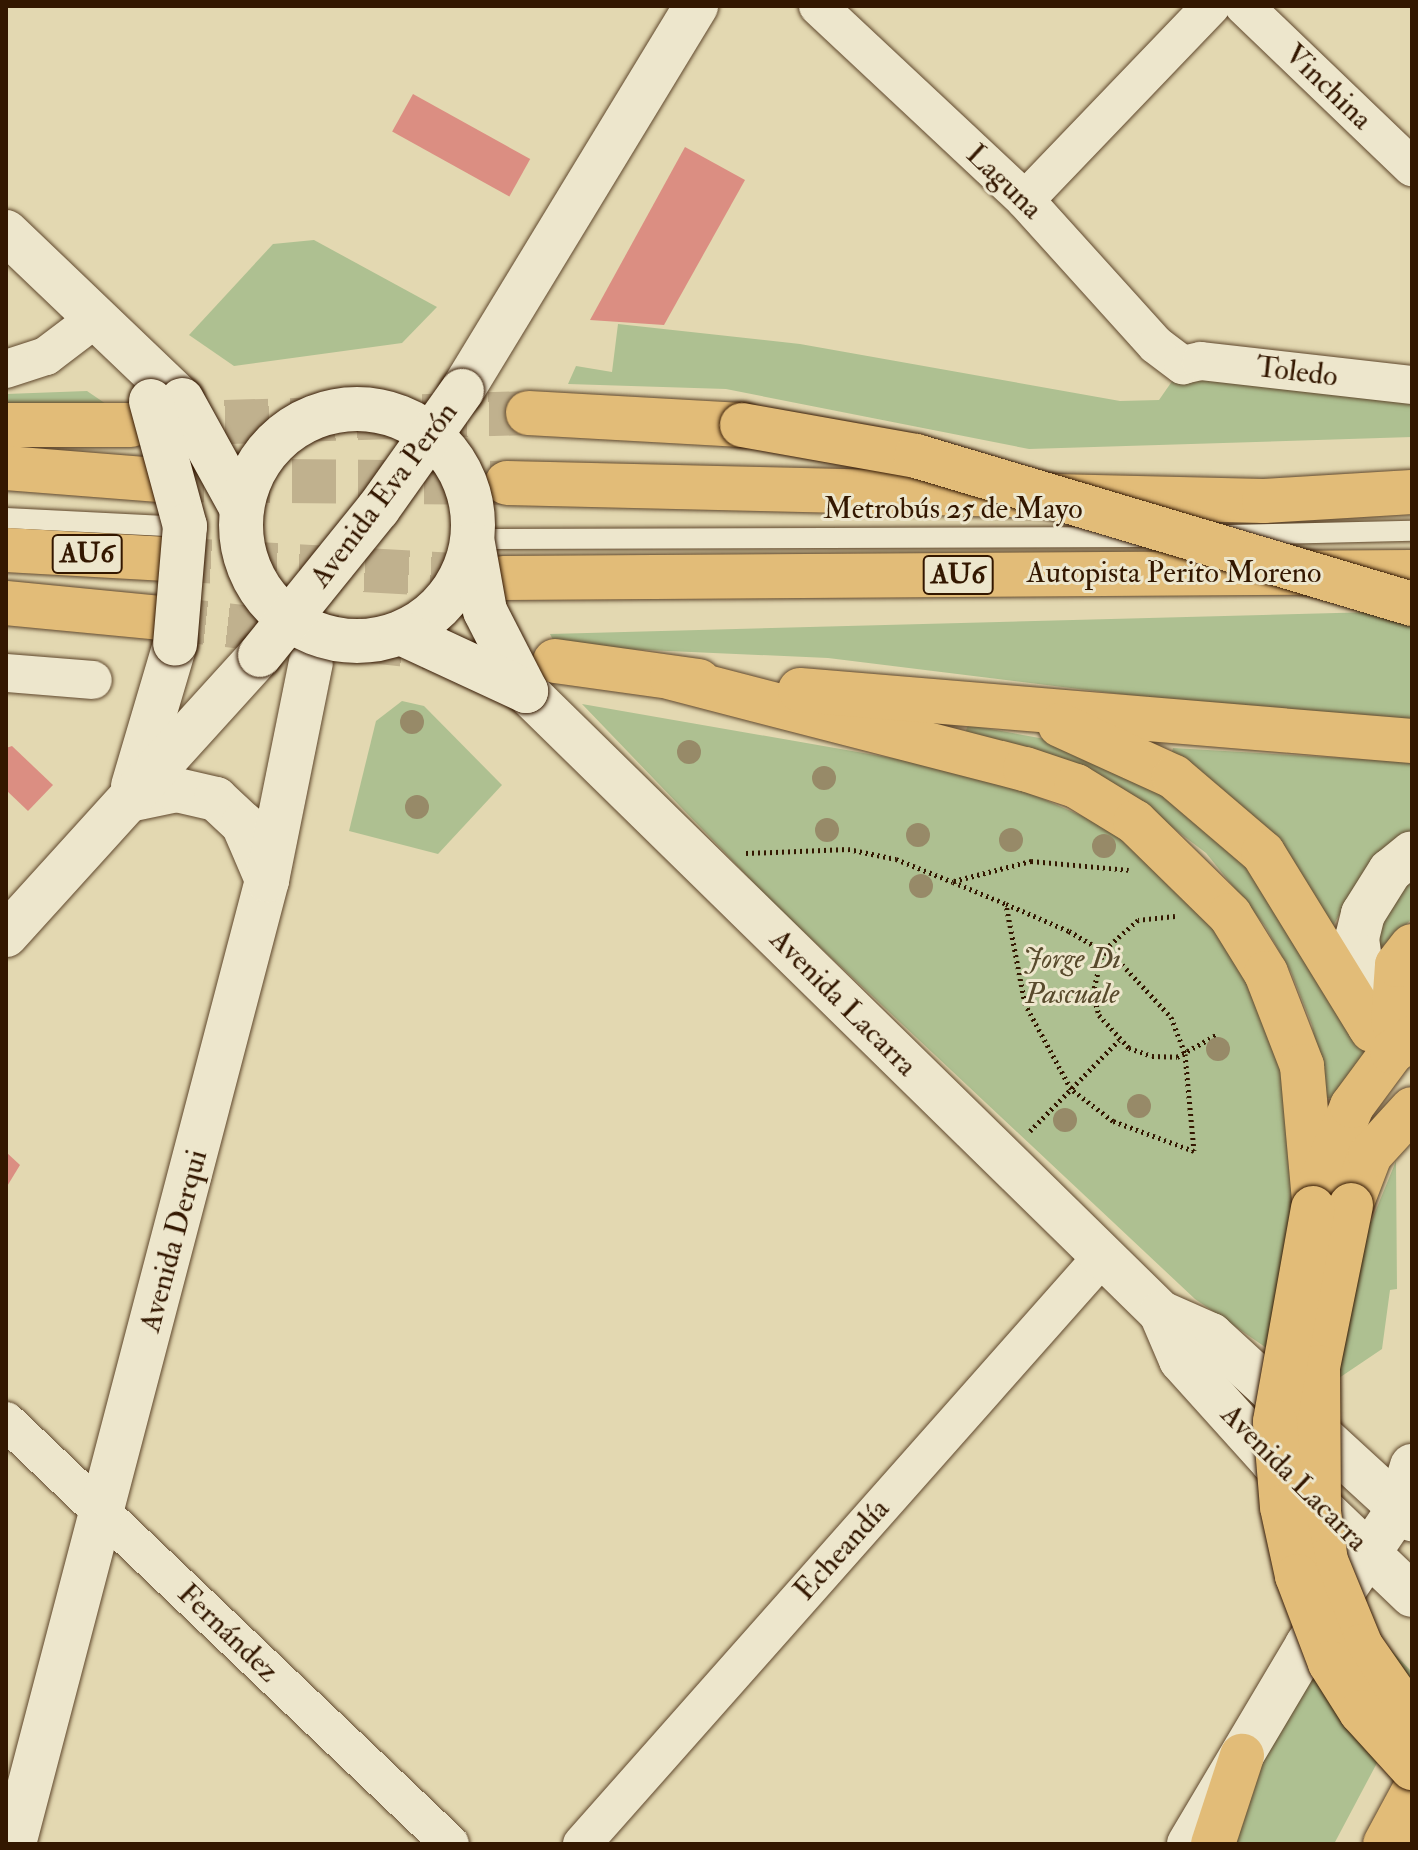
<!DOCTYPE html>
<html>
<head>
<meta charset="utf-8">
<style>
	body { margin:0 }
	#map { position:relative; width:1418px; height:1850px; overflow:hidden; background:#e3d8b1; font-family:"IM FELL Double Pica",serif }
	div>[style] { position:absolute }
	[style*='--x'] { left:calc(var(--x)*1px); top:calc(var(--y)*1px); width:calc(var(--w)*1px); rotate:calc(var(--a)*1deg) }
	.green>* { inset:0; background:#aec091 }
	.building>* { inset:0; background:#db8e82; transform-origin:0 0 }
	.highway-tunnel>* { height:44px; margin-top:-22px; transform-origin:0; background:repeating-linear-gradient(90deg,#c0b18e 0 44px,transparent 0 66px) }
	.path>* { height:5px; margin-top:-2.5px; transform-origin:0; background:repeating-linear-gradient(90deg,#331700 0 2px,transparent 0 6px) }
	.roads { filter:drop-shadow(0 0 2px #5f472c) drop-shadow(0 0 2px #5f472c) }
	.lane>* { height:20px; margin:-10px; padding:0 10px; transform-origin:10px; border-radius:10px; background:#ede6cc }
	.street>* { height:38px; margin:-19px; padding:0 19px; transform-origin:19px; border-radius:19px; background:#ede6cc }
	.secondary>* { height:44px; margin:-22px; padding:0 22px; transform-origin:22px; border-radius:22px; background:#ede6cc }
	.highway>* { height:44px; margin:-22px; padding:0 22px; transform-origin:22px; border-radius:22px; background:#e2bc78 }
	.bridges { filter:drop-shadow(0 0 2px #331700) drop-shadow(0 0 2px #331700) }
	.secondary-bridge>* { height:44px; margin:-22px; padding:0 22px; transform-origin:22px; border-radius:22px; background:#ede6cc }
	.secondary-bridge>.ring { margin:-22px; padding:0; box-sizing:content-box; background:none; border:44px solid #ede6cc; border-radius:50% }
	.highway-bridge>* { height:44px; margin:-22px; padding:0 22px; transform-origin:22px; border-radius:22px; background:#e2bc78 }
	.trees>* { width:24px; height:24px; margin:-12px; border-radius:50%; background:#978a68 }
	span { translate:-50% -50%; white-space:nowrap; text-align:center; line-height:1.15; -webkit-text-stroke:6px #ede6cc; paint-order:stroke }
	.shield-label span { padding:2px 6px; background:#ede6cc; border:2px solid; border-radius:6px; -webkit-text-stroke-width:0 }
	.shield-label { font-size:28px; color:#331700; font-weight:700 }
	.street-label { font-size:30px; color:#331700 }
	.park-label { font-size:30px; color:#584a2c; font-style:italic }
	.frame { position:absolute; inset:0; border:8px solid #331700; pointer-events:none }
</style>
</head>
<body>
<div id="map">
	<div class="green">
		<div style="clip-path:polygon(314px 240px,437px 307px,402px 343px,234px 366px,189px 335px,273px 244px)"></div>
		<div style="clip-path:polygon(618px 324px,800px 344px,1120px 401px,1159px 400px,1175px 377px,1412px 397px,1412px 437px,1029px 449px,726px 389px,568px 384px,576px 366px,612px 372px)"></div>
		<div style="clip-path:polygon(87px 391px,109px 406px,6px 405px,6px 394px)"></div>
		<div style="clip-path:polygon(1412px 611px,1412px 730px,828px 658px,556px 646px,550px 634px)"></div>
		<div style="clip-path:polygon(402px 701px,424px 706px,502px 785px,438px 854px,349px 831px,376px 721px)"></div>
		<div style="clip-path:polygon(582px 704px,915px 762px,1020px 789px,1110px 828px,1233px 949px,1278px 1053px,1294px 1146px,1291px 1208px,1371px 1222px,1396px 1161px,1397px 1289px,1390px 1290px,1382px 1349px,1339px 1378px,1303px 1373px,1195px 1299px,773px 903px)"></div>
		<div style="clip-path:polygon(968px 725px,1067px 743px,1156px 783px,1412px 1016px,1337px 1098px,1326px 1098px,1312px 1025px,1291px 972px,1265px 926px,1206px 853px,1127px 793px,1074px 764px,965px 733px)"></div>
		<div style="clip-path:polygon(1173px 748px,1412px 762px,1412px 832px,1366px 869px,1331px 929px,1171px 756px)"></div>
		<div style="clip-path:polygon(1412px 873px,1412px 919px,1376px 952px,1379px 928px)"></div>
		<div style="clip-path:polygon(1367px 1625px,1412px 1672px,1412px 1697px,1334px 1844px,1223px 1844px,1278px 1711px)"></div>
	</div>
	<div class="building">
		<div style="left:413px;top:94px;width:134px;height:43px;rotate:29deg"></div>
		<div style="clip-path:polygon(685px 147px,745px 180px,664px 325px,590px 320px)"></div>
		<div style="clip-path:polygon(12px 746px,53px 785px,28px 811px,6px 790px,6px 748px)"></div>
		<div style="clip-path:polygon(6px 1152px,20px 1165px,6px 1188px)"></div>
	</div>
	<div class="highway-tunnel">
		<div style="--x:159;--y:424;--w:369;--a:-1.7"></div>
		<div style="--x:160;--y:480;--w:347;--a:0.5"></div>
		<div style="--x:167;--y:559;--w:337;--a:3.2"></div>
		<div style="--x:162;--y:618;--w:282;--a:6.3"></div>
	</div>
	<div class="path">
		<div style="--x:746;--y:853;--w:102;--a:-2.2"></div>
		<div style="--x:848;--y:849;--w:49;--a:11.8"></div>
		<div style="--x:896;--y:859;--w:61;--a:22"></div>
		<div style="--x:953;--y:882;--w:57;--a:22.5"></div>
		<div style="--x:1006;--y:904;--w:69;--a:23.2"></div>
		<div style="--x:1069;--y:931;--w:57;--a:30.6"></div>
		<div style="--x:1118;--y:960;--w:78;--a:47.1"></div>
		<div style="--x:1171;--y:1017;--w:40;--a:69"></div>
		<div style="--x:1185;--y:1054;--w:97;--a:84.7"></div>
		<div style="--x:1194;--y:1151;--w:86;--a:-159.7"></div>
		<div style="--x:1113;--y:1121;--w:53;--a:-142.7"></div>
		<div style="--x:1071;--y:1089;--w:97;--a:-118.4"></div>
		<div style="--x:1025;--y:1004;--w:102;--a:-100.8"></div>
		<div style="--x:954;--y:881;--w:80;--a:-14.6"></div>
		<div style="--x:1031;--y:861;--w:98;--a:5.2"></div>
		<div style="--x:1175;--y:916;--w:37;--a:174"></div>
		<div style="--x:1138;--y:920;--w:47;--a:138.5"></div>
		<div style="--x:1103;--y:951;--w:43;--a:103.4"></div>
		<div style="--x:1093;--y:993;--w:23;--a:75"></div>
		<div style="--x:1099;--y:1015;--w:45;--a:47.7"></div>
		<div style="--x:1129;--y:1048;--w:24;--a:19"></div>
		<div style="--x:1152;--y:1056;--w:25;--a:2"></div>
		<div style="--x:1177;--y:1057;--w:47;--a:-29.3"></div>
		<div style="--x:1030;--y:1131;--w:127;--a:-45.6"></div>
	</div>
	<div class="roads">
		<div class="lane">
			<div style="--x:6;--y:518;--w:159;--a:2.9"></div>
			<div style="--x:1230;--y:535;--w:182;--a:-1.3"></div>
			<div style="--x:494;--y:539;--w:644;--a:-0.18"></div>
		</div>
		<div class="street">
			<div style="--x:818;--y:6;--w:284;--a:43.1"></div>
			<div style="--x:1025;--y:200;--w:195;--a:47.9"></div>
			<div style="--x:1156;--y:345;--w:34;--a:37"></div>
			<div style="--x:1183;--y:365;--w:18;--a:-13"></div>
			<div style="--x:1201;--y:361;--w:212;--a:6.5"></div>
			<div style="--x:1244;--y:6;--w:233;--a:43.8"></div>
			<div style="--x:1025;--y:200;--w:269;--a:-46.2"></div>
			<div style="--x:6;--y:369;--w:42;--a:-18"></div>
			<div style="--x:46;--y:356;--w:61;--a:-37.1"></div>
			<div style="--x:6;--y:673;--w:87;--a:4.6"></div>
			<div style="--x:6;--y:1421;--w:613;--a:43.61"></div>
			<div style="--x:582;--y:1844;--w:786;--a:-48.46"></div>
		</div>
		<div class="secondary">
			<div style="--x:6;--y:232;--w:243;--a:43.7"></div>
			<div style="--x:462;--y:391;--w:451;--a:-58.7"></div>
			<div style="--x:526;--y:691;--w:889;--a:44.41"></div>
			<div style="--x:1161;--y:1313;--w:55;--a:23.7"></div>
			<div style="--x:1211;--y:1335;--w:273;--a:42.5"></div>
			<div style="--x:133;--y:786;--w:148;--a:-73.5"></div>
			<div style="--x:129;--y:800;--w:49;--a:-11.8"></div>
			<div style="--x:177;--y:790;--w:40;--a:13"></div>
			<div style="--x:216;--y:799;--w:37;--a:43"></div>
			<div style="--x:243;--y:824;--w:61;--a:66.8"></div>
			<div style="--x:6;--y:935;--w:378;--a:-47.8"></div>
			<div style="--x:1369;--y:1025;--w:88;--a:-97.9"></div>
			<div style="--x:1357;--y:938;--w:25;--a:-76"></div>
			<div style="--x:1363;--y:914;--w:51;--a:-57.9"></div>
			<div style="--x:1390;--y:871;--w:28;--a:-39"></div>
			<div style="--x:1161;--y:1313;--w:51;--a:66.9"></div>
			<div style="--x:1181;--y:1360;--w:136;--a:48"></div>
			<div style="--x:1272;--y:1461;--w:194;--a:43.7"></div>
			<div style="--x:14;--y:1844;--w:997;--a:-75.29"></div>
			<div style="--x:267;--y:880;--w:222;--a:-78.6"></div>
			<div style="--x:1189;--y:1844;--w:231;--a:-59.3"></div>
			<div style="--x:1307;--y:1645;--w:165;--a:-56.1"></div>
			<div style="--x:1399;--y:1508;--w:44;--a:-72.8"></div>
		</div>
		<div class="highway">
			<div style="--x:528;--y:413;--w:214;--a:3.2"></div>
			<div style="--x:6;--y:425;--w:125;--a:0"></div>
			<div style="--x:6;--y:468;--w:154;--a:4.5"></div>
			<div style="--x:507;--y:483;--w:757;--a:1.36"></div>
			<div style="--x:1264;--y:501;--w:148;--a:-3.5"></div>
			<div style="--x:6;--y:550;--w:161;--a:3.2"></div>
			<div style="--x:503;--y:578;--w:909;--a:-0.38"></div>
			<div style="--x:6;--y:603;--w:157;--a:5.5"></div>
			<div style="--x:555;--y:661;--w:145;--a:7.9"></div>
			<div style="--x:672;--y:678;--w:365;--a:14.5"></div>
			<div style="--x:1025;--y:769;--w:54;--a:18.4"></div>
			<div style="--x:1076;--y:786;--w:69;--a:31.4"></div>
			<div style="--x:1135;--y:822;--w:133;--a:44.4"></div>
			<div style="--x:1230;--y:915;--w:68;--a:58.2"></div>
			<div style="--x:1266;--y:973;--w:100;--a:68.8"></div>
			<div style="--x:1302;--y:1066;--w:136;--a:84.9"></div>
			<div style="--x:800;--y:690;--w:614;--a:4.76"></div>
			<div style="--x:1060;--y:725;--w:125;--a:24.5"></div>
			<div style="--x:1174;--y:777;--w:117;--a:40.5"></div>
			<div style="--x:1263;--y:853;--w:208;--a:58.4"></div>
			<div style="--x:1393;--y:1021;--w:56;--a:-85.9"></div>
			<div style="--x:1397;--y:965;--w:24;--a:-52"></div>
			<div style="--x:1321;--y:1181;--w:81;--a:-67.5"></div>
			<div style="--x:1352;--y:1106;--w:67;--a:-53.5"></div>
			<div style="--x:1392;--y:1052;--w:24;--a:-35"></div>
			<div style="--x:1351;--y:1205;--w:53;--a:-69.2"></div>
			<div style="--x:1370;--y:1155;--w:62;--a:-47.6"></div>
			<div style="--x:1213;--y:1844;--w:93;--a:-71.8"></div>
			<div style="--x:1385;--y:1844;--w:57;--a:-61.6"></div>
		</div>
	</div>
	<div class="bridges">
		<div class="secondary-bridge">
			<div style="--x:182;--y:400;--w:124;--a:61.2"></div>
			<div style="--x:151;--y:401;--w:130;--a:74.8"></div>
			<div style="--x:185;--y:526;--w:118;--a:94.8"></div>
			<div class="ring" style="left:241px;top:409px;width:188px;height:188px"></div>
			<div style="--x:473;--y:544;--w:68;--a:79.8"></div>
			<div style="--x:485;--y:611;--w:90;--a:62.9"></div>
			<div style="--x:401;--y:633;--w:138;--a:24.9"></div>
			<div style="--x:260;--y:655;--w:188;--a:-51.1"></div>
			<div style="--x:378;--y:509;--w:145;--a:-54.6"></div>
		</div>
		<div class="highway-bridge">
			<div style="--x:742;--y:425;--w:177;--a:10.1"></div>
			<div style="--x:916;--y:456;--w:518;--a:16.61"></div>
			<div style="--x:1351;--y:1205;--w:165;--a:101.5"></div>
			<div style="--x:1318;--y:1367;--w:145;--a:89.6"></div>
			<div style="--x:1319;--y:1512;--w:49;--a:81.9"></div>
			<div style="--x:1326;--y:1561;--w:92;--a:67.6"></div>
			<div style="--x:1361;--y:1646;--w:89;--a:55.1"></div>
			<div style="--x:1313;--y:1208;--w:217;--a:100.1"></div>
			<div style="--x:1275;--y:1422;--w:85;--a:85.3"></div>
			<div style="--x:1282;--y:1507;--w:71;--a:77.7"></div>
			<div style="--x:1297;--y:1576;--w:93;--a:69.2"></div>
			<div style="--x:1330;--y:1663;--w:58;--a:57.7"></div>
			<div style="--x:1361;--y:1712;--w:76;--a:47.7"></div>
		</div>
	</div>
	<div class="trees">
		<div style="left:412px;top:722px"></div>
		<div style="left:689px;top:752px"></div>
		<div style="left:824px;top:778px"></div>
		<div style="left:417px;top:807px"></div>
		<div style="left:827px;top:830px"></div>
		<div style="left:918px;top:835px"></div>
		<div style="left:1011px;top:840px"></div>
		<div style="left:1104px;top:846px"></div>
		<div style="left:921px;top:886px"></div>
		<div style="left:1218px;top:1049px"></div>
		<div style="left:1139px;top:1106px"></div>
		<div style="left:1065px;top:1120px"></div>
	</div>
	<div class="shield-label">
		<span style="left:87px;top:554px">AU6</span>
		<span style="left:958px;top:575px">AU6</span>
	</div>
	<div class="street-label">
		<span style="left:1328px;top:87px;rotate:44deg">Vinchina</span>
		<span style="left:1004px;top:182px;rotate:44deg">Laguna</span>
		<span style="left:1297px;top:372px;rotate:7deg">Toledo</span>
		<span style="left:384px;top:495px;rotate:-53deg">Avenida Eva Perón</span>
		<span style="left:953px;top:509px">Metrobús 25 de Mayo</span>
		<span style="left:1174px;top:573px">Autopista Perito Moreno</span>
		<span style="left:843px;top:1003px;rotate:45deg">Avenida Lacarra</span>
		<span style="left:174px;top:1241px;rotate:-75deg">Avenida Derqui</span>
		<span style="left:1294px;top:1478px;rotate:45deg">Avenida Lacarra</span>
		<span style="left:842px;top:1550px;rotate:-48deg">Echeandía</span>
		<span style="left:228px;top:1633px;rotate:44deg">Fernández</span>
	</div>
	<div class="park-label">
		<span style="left:1072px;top:976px">Jorge Di<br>Pascuale</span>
	</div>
	<div class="frame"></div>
</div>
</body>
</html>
